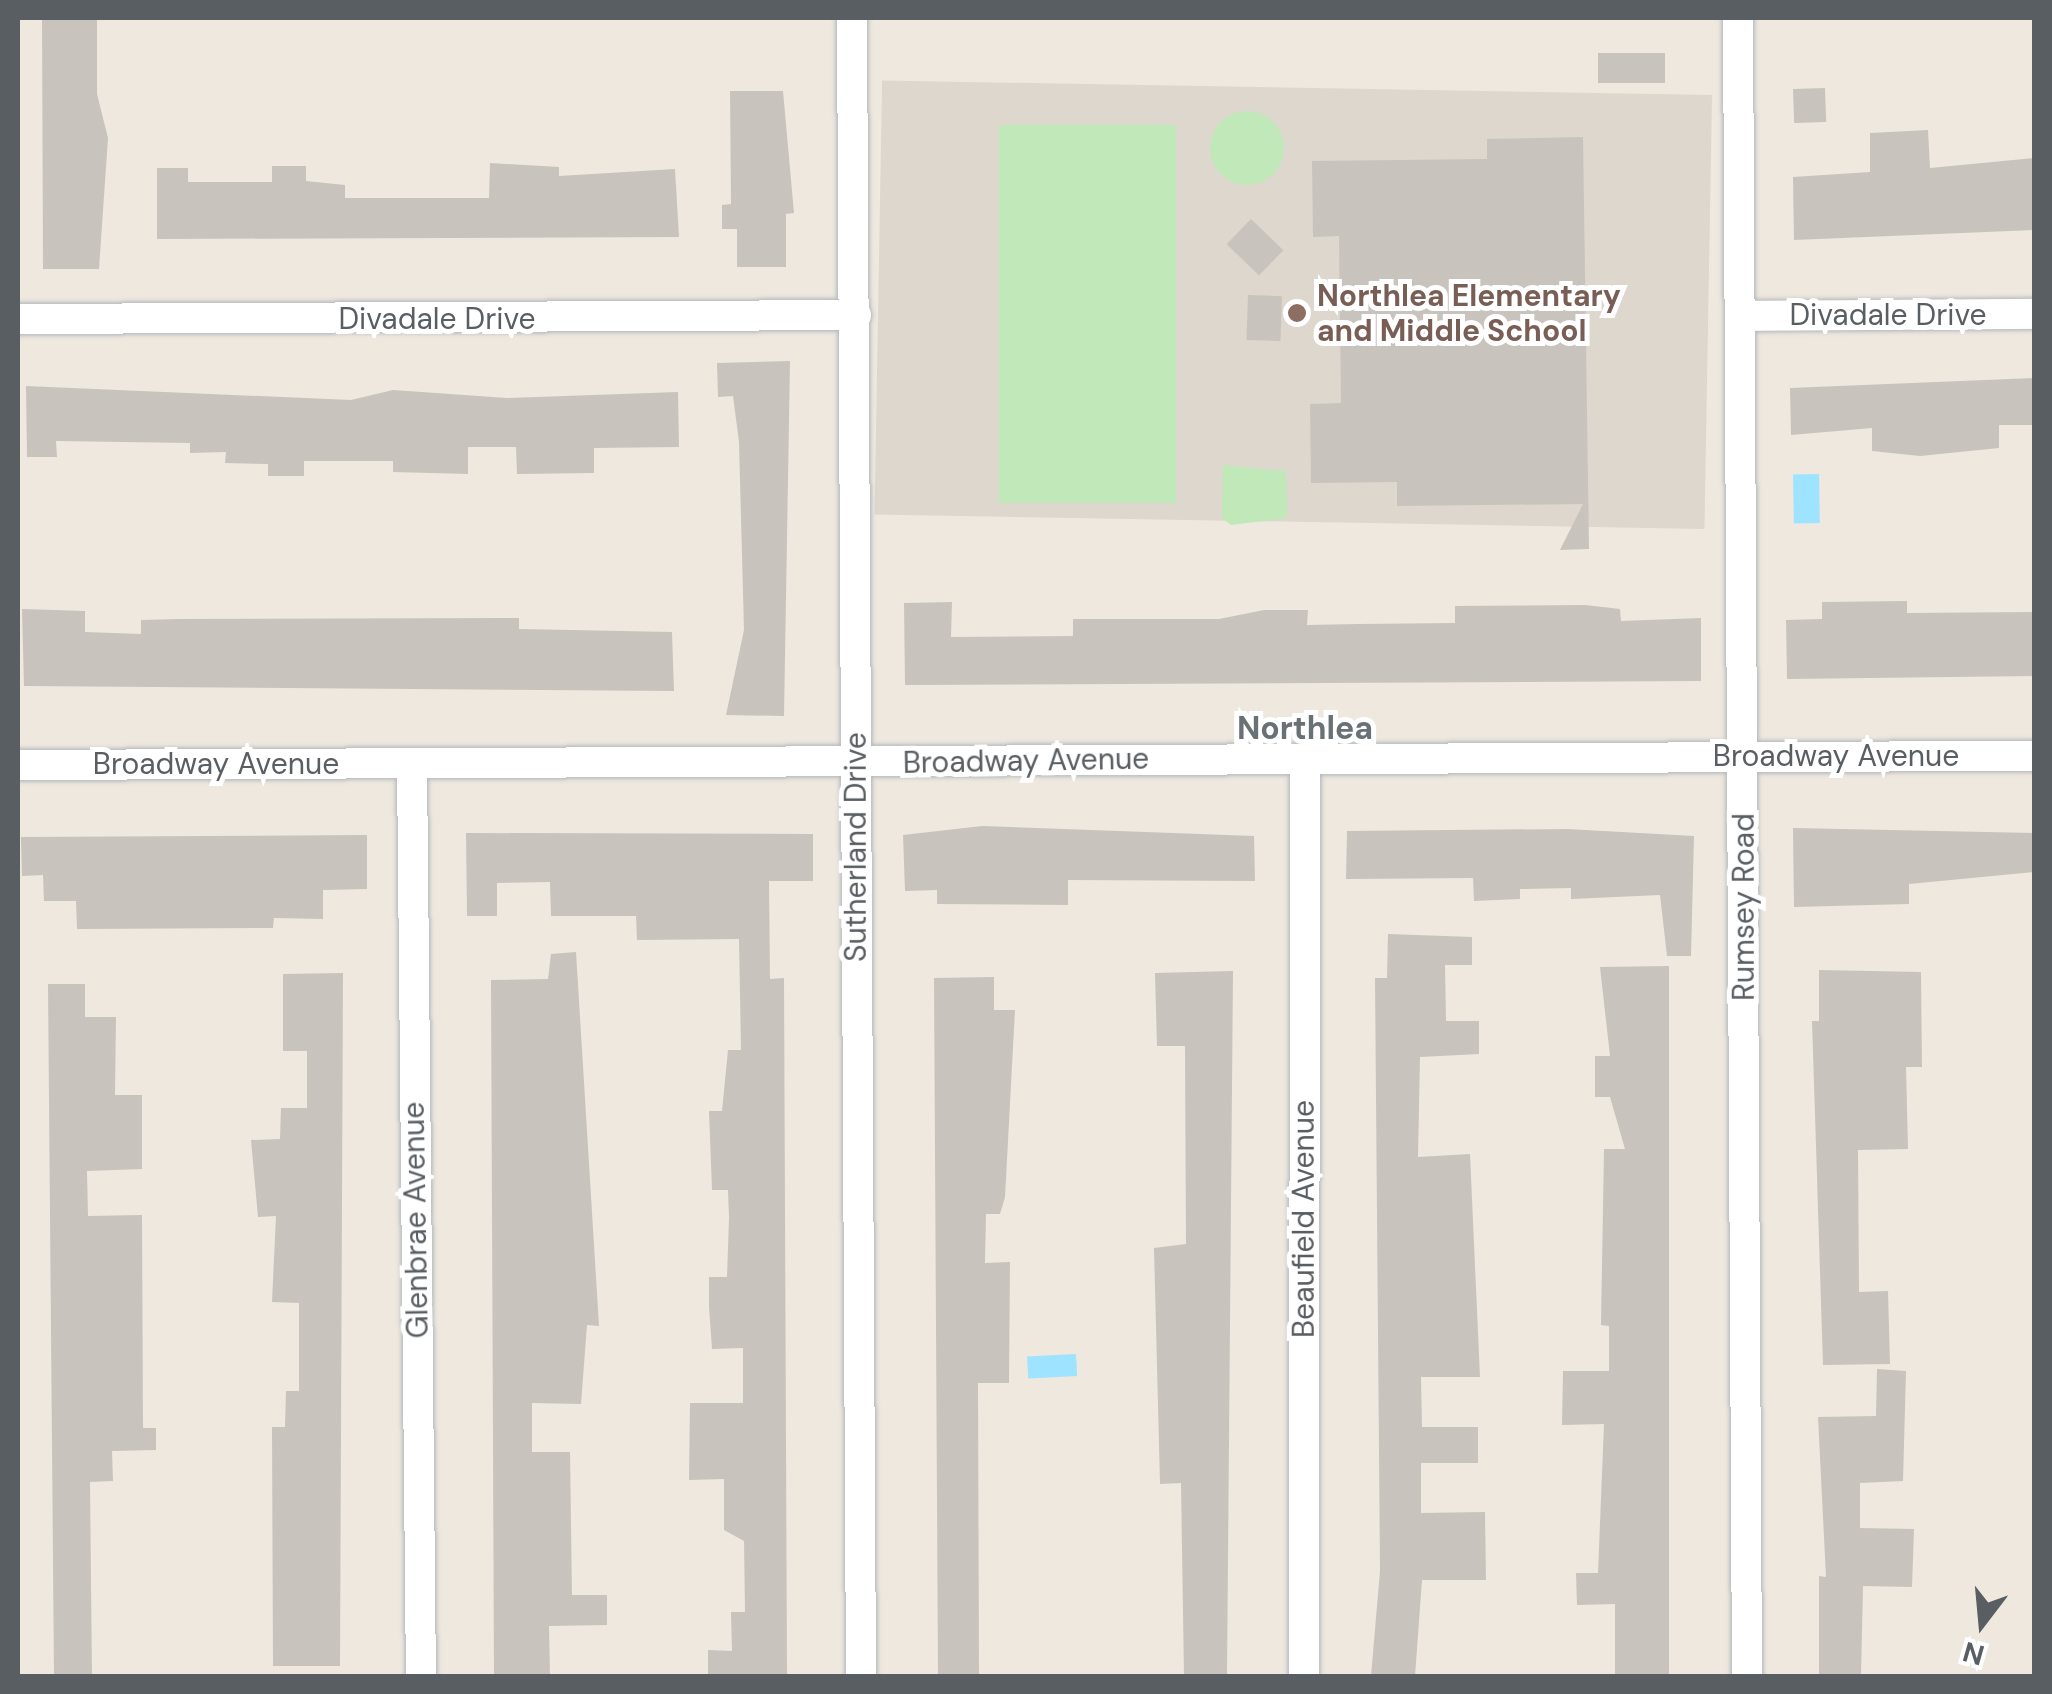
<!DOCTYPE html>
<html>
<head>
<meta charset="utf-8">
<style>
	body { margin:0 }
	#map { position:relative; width:2052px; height:1694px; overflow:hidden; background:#eee8df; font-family:"DM Sans",sans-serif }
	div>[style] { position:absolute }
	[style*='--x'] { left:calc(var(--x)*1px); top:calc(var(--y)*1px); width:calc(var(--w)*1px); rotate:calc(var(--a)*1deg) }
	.education>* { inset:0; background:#ddd7ce; transform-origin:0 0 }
	.green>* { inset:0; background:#c0e8b9; transform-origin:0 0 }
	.round { border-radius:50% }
	.water>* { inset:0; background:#9ee3ff; transform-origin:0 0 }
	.building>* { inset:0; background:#c8c3bd; transform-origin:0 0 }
	.roads { filter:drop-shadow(0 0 2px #b3b8bc) drop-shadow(0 0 2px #b3b8bc) }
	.street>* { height:30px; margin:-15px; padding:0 15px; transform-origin:15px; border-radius:15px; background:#fff }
	.dots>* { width:28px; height:28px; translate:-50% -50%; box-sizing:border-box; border:5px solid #fff; border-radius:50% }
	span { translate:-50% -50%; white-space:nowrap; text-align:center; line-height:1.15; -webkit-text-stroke:10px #fff; paint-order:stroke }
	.education-label { font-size:30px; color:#785e54; font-weight:700 }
	.left { translate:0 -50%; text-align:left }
	.street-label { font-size:30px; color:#595e62 }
	.neighbourhood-label { font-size:32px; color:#697175; font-weight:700 }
	.frame { position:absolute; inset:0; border:20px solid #595e62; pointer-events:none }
	.north { position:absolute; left:1932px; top:1574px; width:100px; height:100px; -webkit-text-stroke:8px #fff; paint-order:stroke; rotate:196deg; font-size:28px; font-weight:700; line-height:40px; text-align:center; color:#595e62 }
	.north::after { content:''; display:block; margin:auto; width:35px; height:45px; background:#595e62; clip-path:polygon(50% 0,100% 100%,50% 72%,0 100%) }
</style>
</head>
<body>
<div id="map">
	<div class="education">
		<div style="left:1712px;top:95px;width:434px;height:830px;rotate:91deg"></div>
	</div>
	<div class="green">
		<div class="round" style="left:1210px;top:111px;width:74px;height:74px"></div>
		<div style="left:999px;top:125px;width:177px;height:378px"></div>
		<div style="clip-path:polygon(1223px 465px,1286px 471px,1287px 518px,1231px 525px,1222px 518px)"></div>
	</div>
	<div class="water">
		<div style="left:1819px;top:474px;width:49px;height:26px;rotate:89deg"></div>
		<div style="left:1076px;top:1354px;width:22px;height:49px;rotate:87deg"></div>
	</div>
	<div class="building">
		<div style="clip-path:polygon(42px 18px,97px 18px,97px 94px,108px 138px,99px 269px,43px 269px)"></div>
		<div style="left:1598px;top:53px;width:67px;height:30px"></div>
		<div style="left:1825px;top:88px;width:34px;height:32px;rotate:88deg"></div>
		<div style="clip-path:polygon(730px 91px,783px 91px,794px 213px,786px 214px,786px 267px,737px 267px,737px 229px,722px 229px,722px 205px,731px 204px)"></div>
		<div style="clip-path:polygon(1928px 130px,1930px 168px,2034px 158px,2034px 230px,1794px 240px,1793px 177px,1870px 172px,1870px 133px)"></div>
		<div style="clip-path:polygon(1583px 137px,1589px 549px,1560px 550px,1583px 504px,1397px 506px,1397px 482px,1311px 483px,1310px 404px,1341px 403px,1339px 236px,1313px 237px,1312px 161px,1487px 159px,1487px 139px)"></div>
		<div style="clip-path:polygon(490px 163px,559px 167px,559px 176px,675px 169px,679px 237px,157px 239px,157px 168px,188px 168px,188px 182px,272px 182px,272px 166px,306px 166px,306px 181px,345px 185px,345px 198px,489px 198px)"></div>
		<div style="left:1251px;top:219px;width:45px;height:35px;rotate:44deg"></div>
		<div style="left:1248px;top:295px;width:34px;height:45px;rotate:2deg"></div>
		<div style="clip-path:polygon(790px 361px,784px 716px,726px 715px,744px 630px,739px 442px,733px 396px,718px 397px,717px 363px)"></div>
		<div style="clip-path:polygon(2034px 378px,2034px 425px,1999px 425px,1999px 448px,1920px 456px,1872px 451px,1872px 428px,1791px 435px,1790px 388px)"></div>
		<div style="clip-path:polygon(26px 386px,351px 400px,393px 390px,507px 398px,678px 392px,679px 447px,594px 448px,594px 473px,517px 474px,516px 447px,468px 447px,468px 474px,393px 472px,393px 461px,304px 461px,304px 476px,268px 476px,268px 464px,225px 463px,226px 452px,190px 453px,190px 443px,56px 441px,57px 457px,27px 457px)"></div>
		<div style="clip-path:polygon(1907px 601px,1907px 613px,2034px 612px,2034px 676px,1787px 679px,1786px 620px,1822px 619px,1822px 602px)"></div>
		<div style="clip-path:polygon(952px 602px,951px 637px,1073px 636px,1073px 619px,1219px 619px,1264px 610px,1308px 610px,1307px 625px,1359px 624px,1455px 623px,1455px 606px,1585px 605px,1620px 609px,1621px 621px,1701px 618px,1701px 681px,905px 685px,904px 603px)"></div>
		<div style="clip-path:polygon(22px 609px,85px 611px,85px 632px,141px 634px,141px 620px,179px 619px,519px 618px,519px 629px,672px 632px,674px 691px,24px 686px)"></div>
		<div style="clip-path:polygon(982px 826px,1254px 836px,1255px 881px,1068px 880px,1068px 905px,937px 904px,937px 890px,905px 891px,903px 835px)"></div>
		<div style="clip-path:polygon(1793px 828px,2034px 833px,2034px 872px,1909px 884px,1909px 904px,1794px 907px)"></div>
		<div style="clip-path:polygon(1567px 829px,1694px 836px,1691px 956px,1667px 956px,1660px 895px,1571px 899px,1571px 888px,1520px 889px,1520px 899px,1474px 901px,1473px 878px,1346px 879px,1347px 831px)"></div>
		<div style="clip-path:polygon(466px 833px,813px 834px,813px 881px,769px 881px,770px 979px,784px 978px,787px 1676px,708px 1676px,708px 1650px,732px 1651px,731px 1612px,745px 1612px,744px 1541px,724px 1530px,724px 1479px,689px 1480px,690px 1403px,743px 1403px,743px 1348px,712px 1349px,709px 1307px,709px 1277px,727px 1277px,729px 1218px,728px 1190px,712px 1190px,709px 1111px,722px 1111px,728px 1050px,741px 1050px,739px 939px,637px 940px,636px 916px,551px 916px,550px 882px,497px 883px,497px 916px,467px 916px)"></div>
		<div style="clip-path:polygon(367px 835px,367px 889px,323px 890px,323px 919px,274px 918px,273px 928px,77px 929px,76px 901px,44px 901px,43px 875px,22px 876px,21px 837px)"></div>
		<div style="clip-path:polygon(1388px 934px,1472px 937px,1472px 965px,1445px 965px,1446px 1021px,1479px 1021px,1479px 1054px,1420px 1057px,1418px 1157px,1470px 1154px,1480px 1377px,1421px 1377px,1422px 1427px,1478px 1427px,1478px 1463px,1421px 1463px,1421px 1513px,1485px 1512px,1486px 1580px,1422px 1580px,1415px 1676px,1371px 1676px,1380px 1571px,1375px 978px,1387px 978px)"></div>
		<div style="clip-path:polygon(576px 952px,599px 1326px,587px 1325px,581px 1404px,532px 1403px,532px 1452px,570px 1452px,572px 1595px,607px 1595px,607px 1625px,549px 1626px,550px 1676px,494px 1676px,491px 980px,548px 979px,551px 954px)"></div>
		<div style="clip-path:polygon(1669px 966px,1669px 1676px,1615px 1676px,1615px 1604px,1577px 1605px,1576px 1573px,1598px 1573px,1604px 1424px,1562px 1425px,1563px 1371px,1609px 1371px,1609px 1326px,1601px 1325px,1604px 1149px,1625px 1149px,1610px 1097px,1595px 1097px,1595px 1056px,1610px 1056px,1600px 967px)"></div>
		<div style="clip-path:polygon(1819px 970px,1921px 972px,1922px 1067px,1906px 1067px,1908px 1149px,1858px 1150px,1859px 1292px,1888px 1291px,1890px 1364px,1823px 1365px,1812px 1021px,1819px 1021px)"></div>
		<div style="clip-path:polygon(1233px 971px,1227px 1676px,1184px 1676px,1181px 1483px,1160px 1484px,1154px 1248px,1186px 1244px,1185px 1046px,1157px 1046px,1155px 973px)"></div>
		<div style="clip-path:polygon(343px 973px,340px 1666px,273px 1666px,272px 1427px,285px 1427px,286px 1391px,299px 1391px,299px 1303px,272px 1302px,276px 1216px,258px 1217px,251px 1140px,280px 1139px,281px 1108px,307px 1108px,307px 1051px,283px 1051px,283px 974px)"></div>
		<div style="clip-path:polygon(994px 977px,994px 1010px,1015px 1010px,1005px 1197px,1000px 1214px,986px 1214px,985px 1263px,1010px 1262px,1009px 1383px,978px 1383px,979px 1676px,938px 1676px,934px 978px)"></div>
		<div style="clip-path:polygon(48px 984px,85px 984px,85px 1017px,116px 1017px,115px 1095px,142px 1095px,142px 1169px,87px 1171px,88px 1216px,142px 1215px,143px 1428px,156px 1428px,156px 1450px,112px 1451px,113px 1481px,90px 1482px,92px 1676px,54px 1676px)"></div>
		<div style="clip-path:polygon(1877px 1369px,1906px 1371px,1903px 1481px,1860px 1483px,1860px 1528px,1914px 1529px,1912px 1587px,1863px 1586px,1861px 1676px,1819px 1676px,1819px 1576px,1826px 1577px,1818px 1417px,1876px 1416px)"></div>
	</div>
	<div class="roads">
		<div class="street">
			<div style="--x:852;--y:18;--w:1658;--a:89.69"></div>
			<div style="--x:1738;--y:18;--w:1658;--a:89.69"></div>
			<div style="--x:1741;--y:316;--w:293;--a:-0.4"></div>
			<div style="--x:18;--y:319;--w:838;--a:-0.27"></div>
			<div style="--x:412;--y:763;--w:913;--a:89.44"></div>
			<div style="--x:18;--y:765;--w:2016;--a:-0.26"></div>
			<div style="--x:1304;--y:1676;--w:914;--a:-89.94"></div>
		</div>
	</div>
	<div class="dots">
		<div style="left:1297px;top:313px;background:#8d6e63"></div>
	</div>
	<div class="education-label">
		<span class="left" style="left:1317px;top:313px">Northlea Elementary<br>and Middle School</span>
	</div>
	<div class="street-label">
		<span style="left:1888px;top:315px">Divadale Drive</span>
		<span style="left:437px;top:319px">Divadale Drive</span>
		<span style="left:1836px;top:756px">Broadway Avenue</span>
		<span style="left:1026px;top:761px;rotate:-1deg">Broadway Avenue</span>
		<span style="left:216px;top:764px">Broadway Avenue</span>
		<span style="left:856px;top:847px;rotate:-90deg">Sutherland Drive</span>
		<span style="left:1744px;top:907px;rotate:-90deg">Rumsey Road</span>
		<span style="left:1304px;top:1219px;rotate:-90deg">Beaufield Avenue</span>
		<span style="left:416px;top:1220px;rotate:-91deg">Glenbrae Avenue</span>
	</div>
	<div class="neighbourhood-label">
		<span style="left:1305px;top:728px">Northlea</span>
	</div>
	<div class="frame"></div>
	<div class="north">N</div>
</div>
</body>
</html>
